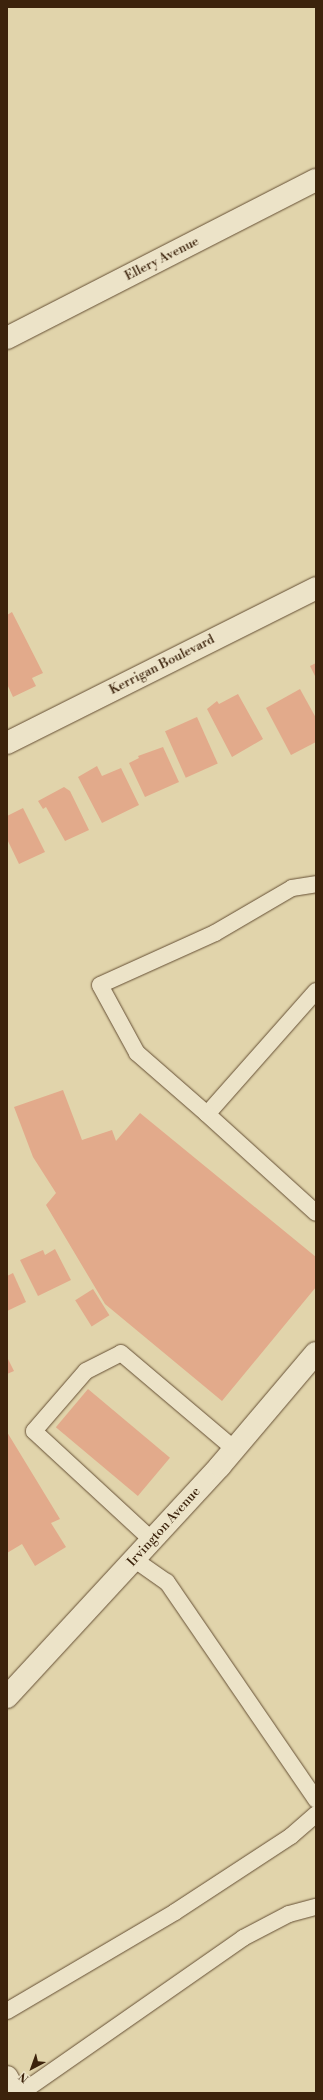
<!DOCTYPE html>
<html>
<head>
<meta charset="utf-8">
<style>
	body { margin:0 }
	#map { position:relative; width:323px; height:2100px; overflow:hidden; background:#e1d4ab; font-family:"Libre Bodoni",serif }
	div>[style] { position:absolute }
	[style*='--x'] { left:calc(var(--x)*1px); top:calc(var(--y)*1px); width:calc(var(--w)*1px); rotate:calc(var(--a)*1deg) }
	.building>* { inset:0; background:#e2aa8b; transform-origin:0 0 }
	.roads { filter:drop-shadow(0 0 1px #654f34) drop-shadow(0 0 1px #654f34) }
	.service>* { height:16px; margin:-8px; padding:0 8px; transform-origin:8px; border-radius:8px; background:#ece3c8 }
	.minor>* { height:22px; margin:-11px; padding:0 11px; transform-origin:11px; border-radius:11px; background:#ece3c8 }
	.tertiary>* { height:22px; margin:-11px; padding:0 11px; transform-origin:11px; border-radius:11px; background:#ece3c8 }
	.secondary>* { height:22px; margin:-11px; padding:0 11px; transform-origin:11px; border-radius:11px; background:#ece3c8 }
	span { translate:-50% -50%; white-space:nowrap; text-align:center; line-height:1.15; -webkit-text-stroke:3px #ece3c8; paint-order:stroke }
	.street-label { font-size:13px; color:#3c230c }
	.frame { position:absolute; inset:0; border:8px solid #3c230c; pointer-events:none }
	.north { position:absolute; left:12px; top:2048px; width:40px; height:40px; -webkit-text-stroke:3px #ece3c8; paint-order:stroke; rotate:221deg; font-size:11px; font-weight:700; line-height:16px; text-align:center; color:#3c230c }
	.north::after { content:''; display:block; margin:auto; width:14px; height:18px; background:#3c230c; clip-path:polygon(50% 0,100% 100%,50% 72%,0 100%) }
</style>
</head>
<body>
<div id="map">
	<div class="building">
		<div style="clip-path:polygon(12px 612px,43px 673px,32px 678px,36px 686px,13px 697px,7px 684px,7px 615px)"></div>
		<div style="clip-path:polygon(316px 663px,316px 678px,310px 666px)"></div>
		<div style="clip-path:polygon(300px 689px,316px 718px,316px 742px,291px 755px,266px 708px)"></div>
		<div style="clip-path:polygon(238px 694px,263px 739px,232px 757px,207px 709px,217px 701px,219px 704px)"></div>
		<div style="left:197px;top:717px;width:51px;height:35px;rotate:66deg"></div>
		<div style="clip-path:polygon(163px 747px,179px 782px,145px 797px,129px 763px,139px 758px,138px 756px)"></div>
		<div style="clip-path:polygon(97px 766px,102px 776px,121px 768px,139px 805px,102px 823px,78px 777px)"></div>
		<div style="clip-path:polygon(64px 787px,70px 791px,89px 830px,65px 841px,46px 807px,43px 809px,38px 801px)"></div>
		<div style="clip-path:polygon(23px 808px,45px 852px,19px 864px,7px 839px,7px 816px)"></div>
		<div style="clip-path:polygon(63px 1090px,82px 1140px,112px 1130px,116px 1141px,140px 1113px,316px 1257px,316px 1287px,222px 1401px,105px 1304px,46px 1205px,56px 1193px,33px 1157px,14px 1107px)"></div>
		<div style="clip-path:polygon(55px 1249px,71px 1280px,38px 1296px,20px 1260px,43px 1250px,45px 1255px)"></div>
		<div style="clip-path:polygon(13px 1273px,26px 1302px,7px 1311px,7px 1276px)"></div>
		<div style="left:93px;top:1289px;width:31px;height:21px;rotate:58deg"></div>
		<div style="clip-path:polygon(7px 1357px,14px 1371px,7px 1374px)"></div>
		<div style="left:88px;top:1389px;width:107px;height:50px;rotate:40deg"></div>
		<div style="clip-path:polygon(7px 1432px,60px 1519px,51px 1523px,66px 1547px,35px 1566px,22px 1544px,7px 1553px)"></div>
	</div>
	<div class="roads">
		<div class="service">
			<div style="--x:316;--y:991;--w:164;--a:131.5"></div>
			<div style="--x:207;--y:1114;--w:147;--a:42.2"></div>
			<div style="--x:207;--y:1114;--w:93;--a:-138.9"></div>
			<div style="--x:137;--y:1053;--w:77;--a:-118.6"></div>
			<div style="--x:100;--y:985;--w:126;--a:-24.3"></div>
			<div style="--x:215;--y:933;--w:89;--a:-30.3"></div>
			<div style="--x:292;--y:888;--w:24;--a:-9"></div>
			<div style="--x:153;--y:1541;--w:162;--a:-137.3"></div>
			<div style="--x:34;--y:1431;--w:79;--a:-49.1"></div>
			<div style="--x:86;--y:1371;--w:39;--a:-27"></div>
			<div style="--x:121;--y:1353;--w:148;--a:40.3"></div>
			<div style="--x:135;--y:1560;--w:39;--a:35"></div>
			<div style="--x:167;--y:1582;--w:264;--a:55.6"></div>
			<div style="--x:7;--y:2011;--w:195;--a:-30.5"></div>
			<div style="--x:175;--y:1912;--w:139;--a:-33.2"></div>
			<div style="--x:291;--y:1836;--w:33;--a:-41"></div>
			<div style="--x:21;--y:2093;--w:271;--a:-34.9"></div>
			<div style="--x:243;--y:1938;--w:52;--a:-27.6"></div>
			<div style="--x:289;--y:1914;--w:28;--a:-15"></div>
		</div>
		<div class="minor">
			<div style="--x:7;--y:338;--w:347;--a:-27.1"></div>
		</div>
		<div class="tertiary">
			<div style="--x:7;--y:743;--w:346;--a:-26.6"></div>
		</div>
		<div class="secondary">
			<div style="--x:7;--y:1697;--w:314;--a:-47.3"></div>
			<div style="--x:220;--y:1466;--w:148;--a:-49.7"></div>
			<div style="--x:7;--y:2077;--w:18;--a:61"></div>
		</div>
	</div>
	<div class="street-label">
		<span style="left:162px;top:259px;rotate:-27deg">Ellery Avenue</span>
		<span style="left:162px;top:665px;rotate:-27deg">Kerrigan Boulevard</span>
		<span style="left:164px;top:1527px;rotate:-48deg">Irvington Avenue</span>
	</div>
	<div class="frame"></div>
	<div class="north">N</div>
</div>
</body>
</html>
